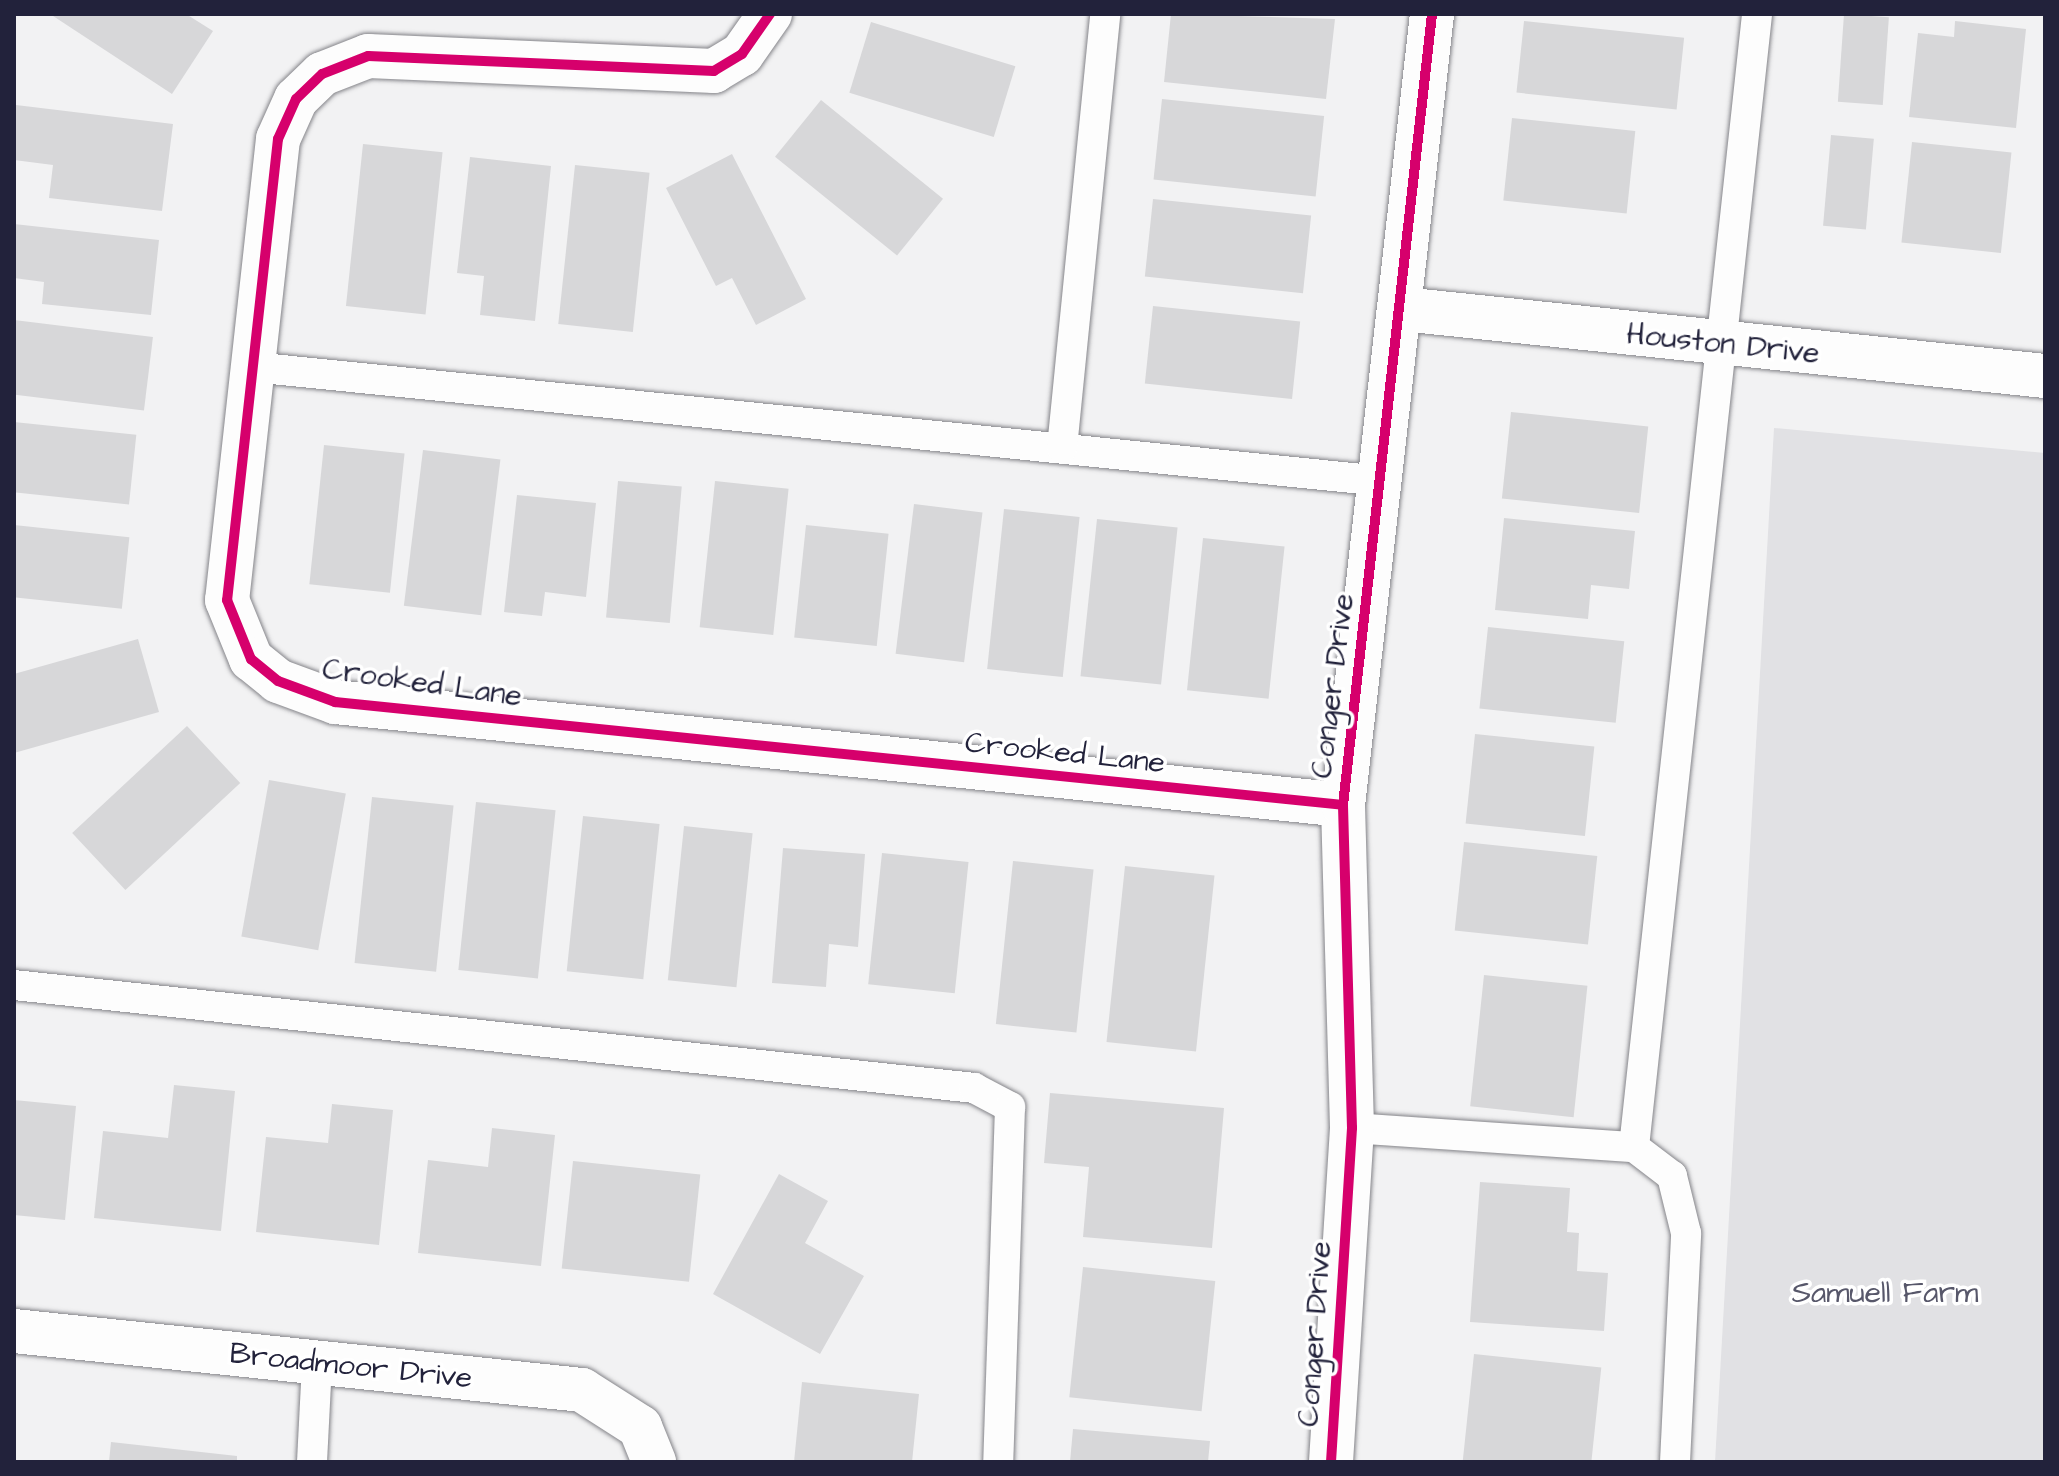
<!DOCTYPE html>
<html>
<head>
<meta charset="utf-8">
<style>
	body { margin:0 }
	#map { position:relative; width:2059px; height:1476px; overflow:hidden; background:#f2f2f3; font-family:"Architects Daughter",sans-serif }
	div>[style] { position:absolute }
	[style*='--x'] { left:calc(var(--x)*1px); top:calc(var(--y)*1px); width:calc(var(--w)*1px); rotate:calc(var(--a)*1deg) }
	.green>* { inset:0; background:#e1e1e4 }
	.building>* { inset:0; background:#d7d7d9; transform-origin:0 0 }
	.roads { filter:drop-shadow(0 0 2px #848489) drop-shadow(0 0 2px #848489) }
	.lane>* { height:30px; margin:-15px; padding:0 15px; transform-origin:15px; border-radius:15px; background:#fdfdfd }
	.street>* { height:44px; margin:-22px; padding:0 22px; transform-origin:22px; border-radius:22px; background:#fdfdfd }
	.cycleway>* { height:10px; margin:-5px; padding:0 5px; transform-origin:5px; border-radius:5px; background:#d6006c }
	span { translate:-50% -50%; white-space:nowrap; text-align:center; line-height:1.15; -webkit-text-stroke:7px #fff; paint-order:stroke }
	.street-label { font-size:30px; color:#22223b }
	.park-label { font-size:30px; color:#57576a }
	.frame { position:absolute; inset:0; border:16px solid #22223b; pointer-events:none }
</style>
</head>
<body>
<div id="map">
	<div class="green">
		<div style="clip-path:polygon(1774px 428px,2045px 453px,2045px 1462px,1715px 1462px)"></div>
	</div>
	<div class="building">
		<div style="clip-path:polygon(50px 14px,186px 14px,213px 31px,172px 94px)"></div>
		<div style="clip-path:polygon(1171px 14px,1335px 19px,1326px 99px,1164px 82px)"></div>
		<div style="left:1844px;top:14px;width:45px;height:88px;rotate:4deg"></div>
		<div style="left:1524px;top:21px;width:161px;height:72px;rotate:6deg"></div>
		<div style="clip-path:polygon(1955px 21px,2026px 29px,2016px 128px,1909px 117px,1918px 33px,1954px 37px)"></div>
		<div style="left:871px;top:22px;width:151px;height:74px;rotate:17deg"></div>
		<div style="left:1162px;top:99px;width:163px;height:81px;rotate:6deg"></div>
		<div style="left:821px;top:100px;width:157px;height:73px;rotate:39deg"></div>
		<div style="clip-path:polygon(16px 105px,173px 124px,162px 211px,49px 198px,53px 165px,14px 160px)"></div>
		<div style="left:1512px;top:118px;width:124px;height:83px;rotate:6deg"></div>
		<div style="left:1831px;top:135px;width:43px;height:91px;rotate:5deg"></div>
		<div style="left:1912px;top:142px;width:100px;height:101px;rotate:6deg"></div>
		<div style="left:363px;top:144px;width:80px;height:163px;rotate:6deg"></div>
		<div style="clip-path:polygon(732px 154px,806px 299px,756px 325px,732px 278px,716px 286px,666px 188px)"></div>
		<div style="clip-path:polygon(470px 157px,551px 166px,535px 321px,480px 315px,484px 276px,457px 273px)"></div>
		<div style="left:575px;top:165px;width:75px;height:160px;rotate:6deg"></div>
		<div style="left:1153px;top:199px;width:159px;height:78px;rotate:6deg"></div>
		<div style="clip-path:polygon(14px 224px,159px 240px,151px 315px,42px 304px,44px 282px,14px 278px)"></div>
		<div style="left:1153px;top:306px;width:148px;height:78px;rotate:6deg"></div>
		<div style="left:14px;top:320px;width:140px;height:74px;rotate:7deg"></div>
		<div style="left:1511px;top:412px;width:138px;height:87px;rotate:6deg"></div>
		<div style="left:14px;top:422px;width:123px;height:70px;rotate:6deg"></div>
		<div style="left:324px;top:445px;width:81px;height:140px;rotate:6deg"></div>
		<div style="left:423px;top:450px;width:78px;height:157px;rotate:7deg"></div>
		<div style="left:618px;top:481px;width:64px;height:137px;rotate:5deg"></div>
		<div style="left:715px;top:481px;width:74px;height:147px;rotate:6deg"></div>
		<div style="clip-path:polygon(517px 495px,596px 503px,586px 597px,545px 592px,542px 616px,504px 612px)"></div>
		<div style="left:914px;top:504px;width:69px;height:151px;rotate:7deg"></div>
		<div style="left:1004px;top:509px;width:76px;height:161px;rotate:6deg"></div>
		<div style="clip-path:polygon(1504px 518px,1635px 531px,1629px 589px,1591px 585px,1588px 619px,1495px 610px)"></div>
		<div style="left:1097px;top:519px;width:81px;height:158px;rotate:6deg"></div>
		<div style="left:14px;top:525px;width:116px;height:72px;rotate:6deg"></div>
		<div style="left:806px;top:525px;width:83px;height:113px;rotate:6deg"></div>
		<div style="left:1203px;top:538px;width:82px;height:153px;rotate:6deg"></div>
		<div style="left:1488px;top:627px;width:137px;height:82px;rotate:6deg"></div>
		<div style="clip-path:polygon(138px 639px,159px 712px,14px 753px,14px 674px)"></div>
		<div style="left:187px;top:726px;width:78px;height:157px;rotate:47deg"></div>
		<div style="left:1475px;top:734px;width:120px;height:90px;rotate:6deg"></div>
		<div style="left:269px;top:780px;width:78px;height:159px;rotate:10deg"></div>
		<div style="left:372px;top:797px;width:82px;height:167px;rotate:6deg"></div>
		<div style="left:476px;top:802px;width:80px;height:169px;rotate:6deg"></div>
		<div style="left:583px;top:816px;width:77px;height:156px;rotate:6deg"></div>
		<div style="left:684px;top:826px;width:69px;height:155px;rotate:6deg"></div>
		<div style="left:1464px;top:842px;width:134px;height:89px;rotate:6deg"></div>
		<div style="clip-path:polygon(783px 848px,865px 854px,858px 947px,829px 944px,826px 987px,772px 983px)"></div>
		<div style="left:882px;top:853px;width:87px;height:132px;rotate:6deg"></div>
		<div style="left:1013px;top:861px;width:81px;height:164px;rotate:6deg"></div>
		<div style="left:1125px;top:866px;width:90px;height:177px;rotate:6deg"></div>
		<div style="left:1484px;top:975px;width:104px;height:132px;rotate:6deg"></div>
		<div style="clip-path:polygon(174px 1085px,235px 1091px,221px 1231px,94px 1218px,103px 1131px,168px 1138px)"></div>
		<div style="clip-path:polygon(1050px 1093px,1224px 1108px,1212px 1248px,1083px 1237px,1089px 1167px,1044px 1163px)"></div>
		<div style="clip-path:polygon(14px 1100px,76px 1106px,65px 1220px,14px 1215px)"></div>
		<div style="clip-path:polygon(332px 1104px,393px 1110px,379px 1245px,256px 1232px,266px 1137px,328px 1143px)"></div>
		<div style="clip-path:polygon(492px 1128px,555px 1135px,541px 1266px,418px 1253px,428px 1160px,488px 1167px)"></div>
		<div style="left:573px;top:1161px;width:128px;height:108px;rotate:6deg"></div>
		<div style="clip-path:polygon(779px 1174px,828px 1201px,805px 1243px,864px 1276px,820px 1354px,713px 1294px)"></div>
		<div style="clip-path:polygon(1480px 1182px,1570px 1188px,1567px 1232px,1579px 1233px,1577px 1271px,1608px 1273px,1604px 1331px,1470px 1322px)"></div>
		<div style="left:1083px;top:1267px;width:133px;height:131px;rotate:6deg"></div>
		<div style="left:1474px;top:1354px;width:128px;height:109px;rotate:6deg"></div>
		<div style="clip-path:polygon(802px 1382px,919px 1394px,912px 1462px,794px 1462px)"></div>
		<div style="clip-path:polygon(1073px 1429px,1210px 1441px,1208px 1462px,1070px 1462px)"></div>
		<div style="clip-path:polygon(111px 1442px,237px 1456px,237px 1462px,109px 1462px)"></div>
	</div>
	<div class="roads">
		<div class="lane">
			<div style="--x:252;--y:367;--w:1136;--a:5.76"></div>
			<div style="--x:1062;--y:448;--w:436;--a:-84.3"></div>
			<div style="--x:14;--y:985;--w:966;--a:6.12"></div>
			<div style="--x:974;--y:1088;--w:41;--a:27.8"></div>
			<div style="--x:1010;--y:1107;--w:355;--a:91.9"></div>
			<div style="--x:1352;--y:1128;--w:283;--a:3.9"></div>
			<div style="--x:312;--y:1462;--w:99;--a:-87.1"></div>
			<div style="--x:1675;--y:1462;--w:229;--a:-87.2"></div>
			<div style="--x:1686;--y:1233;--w:59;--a:-103.8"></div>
			<div style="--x:1672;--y:1176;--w:48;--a:-142.7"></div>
			<div style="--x:1634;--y:1147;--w:1140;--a:-83.8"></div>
		</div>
		<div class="street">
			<div style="--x:770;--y:14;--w:49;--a:125"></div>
			<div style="--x:742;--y:54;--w:33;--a:149"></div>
			<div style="--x:714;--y:71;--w:346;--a:-177.5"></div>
			<div style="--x:368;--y:56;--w:49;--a:158.6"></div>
			<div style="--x:322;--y:74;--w:36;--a:136"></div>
			<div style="--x:296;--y:99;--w:44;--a:114.2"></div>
			<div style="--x:278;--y:139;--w:464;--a:96.3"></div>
			<div style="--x:227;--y:600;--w:64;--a:67.9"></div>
			<div style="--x:251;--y:659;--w:35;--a:39"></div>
			<div style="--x:278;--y:681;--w:61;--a:20.2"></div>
			<div style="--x:335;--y:702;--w:1013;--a:5.83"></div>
			<div style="--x:1402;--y:309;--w:646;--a:5.95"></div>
			<div style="--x:14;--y:1331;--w:571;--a:5.93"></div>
			<div style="--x:582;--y:1390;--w:69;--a:32.5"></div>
			<div style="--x:640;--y:1427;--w:38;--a:68"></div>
			<div style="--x:1331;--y:1462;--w:335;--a:-86.4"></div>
			<div style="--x:1352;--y:1128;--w:323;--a:-91.6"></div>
			<div style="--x:1343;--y:805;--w:796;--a:-83.58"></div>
		</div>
	</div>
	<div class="cycleway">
		<div style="--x:770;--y:14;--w:49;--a:125"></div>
		<div style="--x:742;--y:54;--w:33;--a:149"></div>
		<div style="--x:714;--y:71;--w:346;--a:-177.5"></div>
		<div style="--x:368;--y:56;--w:49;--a:158.6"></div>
		<div style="--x:322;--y:74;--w:36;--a:136"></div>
		<div style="--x:296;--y:99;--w:44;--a:114.2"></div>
		<div style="--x:278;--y:139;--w:464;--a:96.3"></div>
		<div style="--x:227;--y:600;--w:64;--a:67.9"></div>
		<div style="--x:251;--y:659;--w:35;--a:39"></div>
		<div style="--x:278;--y:681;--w:61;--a:20.2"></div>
		<div style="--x:335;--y:702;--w:1013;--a:5.83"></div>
		<div style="--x:1331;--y:1462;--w:335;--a:-86.4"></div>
		<div style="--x:1352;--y:1128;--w:323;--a:-91.6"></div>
		<div style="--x:1343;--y:805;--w:796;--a:-83.58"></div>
	</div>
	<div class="street-label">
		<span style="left:1723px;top:344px;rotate:6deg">Houston Drive</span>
		<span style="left:422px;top:683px;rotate:8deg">Crooked Lane</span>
		<span style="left:1333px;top:686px;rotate:-83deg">Conger Drive</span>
		<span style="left:1065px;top:753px;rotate:6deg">Crooked Lane</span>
		<span style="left:1315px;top:1334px;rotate:-86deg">Conger Drive</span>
		<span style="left:351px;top:1366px;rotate:6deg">Broadmoor Drive</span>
	</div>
	<div class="park-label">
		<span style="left:1885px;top:1293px">Samuell Farm</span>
	</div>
	<div class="frame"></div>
</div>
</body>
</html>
